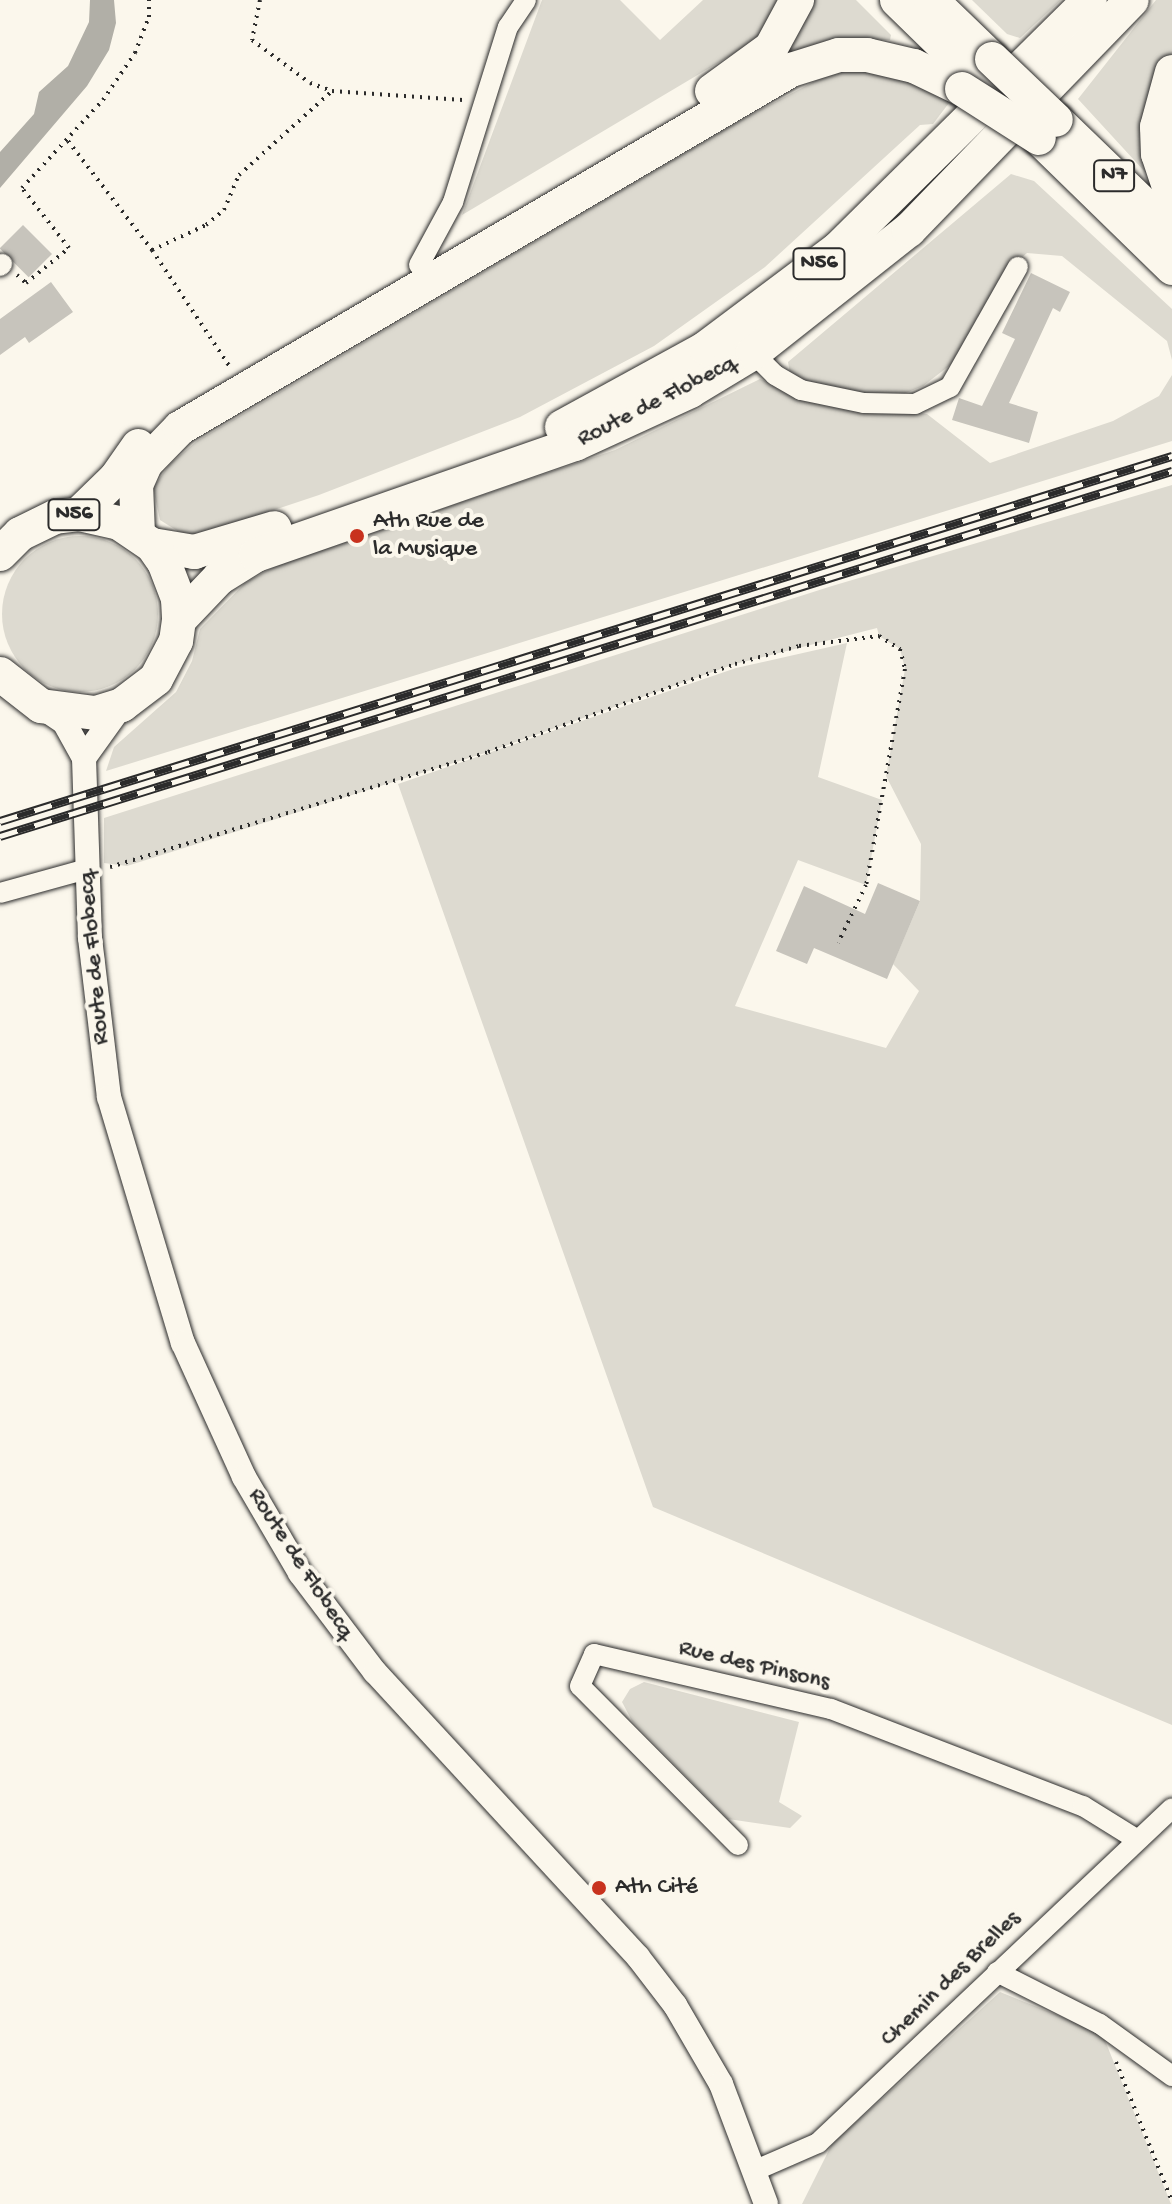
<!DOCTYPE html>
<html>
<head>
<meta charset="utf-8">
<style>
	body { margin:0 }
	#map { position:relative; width:1172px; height:2204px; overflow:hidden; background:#fbf7ec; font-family:"Gochi Hand",sans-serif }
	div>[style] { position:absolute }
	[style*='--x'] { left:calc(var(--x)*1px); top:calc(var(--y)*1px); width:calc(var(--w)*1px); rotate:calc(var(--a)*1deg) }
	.green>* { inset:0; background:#dddad0 }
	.round { border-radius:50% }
	.water>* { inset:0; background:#b1afa7 }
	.building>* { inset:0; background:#c7c4bc; transform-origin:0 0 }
	.path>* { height:4px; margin-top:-2px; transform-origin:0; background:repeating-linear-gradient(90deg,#2b2b2b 0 2px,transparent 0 8px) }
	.roads { filter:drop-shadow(0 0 2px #2b2b2b) drop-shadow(0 0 2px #2b2b2b) }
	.minor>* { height:20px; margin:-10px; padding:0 10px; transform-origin:10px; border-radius:10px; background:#fbf7ec }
	.tertiary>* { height:24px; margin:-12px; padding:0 12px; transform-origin:12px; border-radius:12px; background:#fbf7ec }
	.trunk>* { height:34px; margin:-17px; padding:0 17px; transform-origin:17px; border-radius:17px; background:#fbf7ec }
	.rail>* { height:9px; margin-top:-4.5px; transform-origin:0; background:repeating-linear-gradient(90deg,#fbf7ec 0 18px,#2b2b2b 0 36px); box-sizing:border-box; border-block:2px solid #2b2b2b }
	.bridges { filter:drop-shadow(0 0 2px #2b2b2b) drop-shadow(0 0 2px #2b2b2b) }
	.trunk-bridge>* { height:34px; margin:-17px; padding:0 17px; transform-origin:17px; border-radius:17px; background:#fbf7ec }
	.dots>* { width:22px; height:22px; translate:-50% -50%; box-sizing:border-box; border:4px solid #fbf7ec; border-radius:50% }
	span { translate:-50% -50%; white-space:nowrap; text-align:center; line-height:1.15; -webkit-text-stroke:8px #fbf7ec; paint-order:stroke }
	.shield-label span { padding:2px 6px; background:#fbf7ec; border:2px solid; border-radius:6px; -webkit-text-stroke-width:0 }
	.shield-label { font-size:22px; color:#2b2b2b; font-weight:700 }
	.street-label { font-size:24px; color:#2b2b2b }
	.poi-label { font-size:24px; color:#2b2b2b }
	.left { translate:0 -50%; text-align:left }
</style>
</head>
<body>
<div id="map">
	<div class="green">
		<div style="clip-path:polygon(542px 0,620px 0,660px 40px,703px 0,785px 0,765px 35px,462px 215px)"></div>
		<div style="clip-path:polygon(808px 0,856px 0,891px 35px,890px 40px,840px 40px,788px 57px,785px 50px)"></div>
		<div style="clip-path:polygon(972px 0,1061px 0,1020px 38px,1007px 34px)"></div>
		<div style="clip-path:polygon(1156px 0,1172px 0,1172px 53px,1163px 66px,1157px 185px,1078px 99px)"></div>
		<div style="clip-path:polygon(842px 67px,871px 67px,952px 99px,933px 124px,920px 125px,765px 267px,654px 346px,520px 417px,319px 495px,199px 535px,184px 535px,160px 520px,153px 488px,169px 465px,197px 441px,745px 118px)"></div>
		<div style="clip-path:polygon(1011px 174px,1034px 181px,1172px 309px,1172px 360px,1167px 341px,1062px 256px,1027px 253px,1010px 268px,958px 359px,923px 386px,901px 395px,860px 397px,814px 386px,790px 374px,788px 362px)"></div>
		<div style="clip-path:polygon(1172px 375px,1172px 441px,106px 771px,114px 747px,176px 692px,192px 661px,200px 629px,245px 583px,279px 564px,615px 450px,760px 379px,798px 395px,927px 414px,990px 463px,1113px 421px,1159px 396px)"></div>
		<div style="clip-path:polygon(1172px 485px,1172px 1725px,653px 1507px,398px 784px,736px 668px,847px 643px,818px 777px,882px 800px,866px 885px,798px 860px,735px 1006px,886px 1048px,919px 991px,893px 964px,920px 901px,921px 844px,886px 776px,905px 669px,900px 649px,879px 636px,877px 628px,735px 664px,488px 752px,127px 866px,104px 863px,104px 818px,832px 586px)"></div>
		<div class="round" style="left:2px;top:536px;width:156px;height:156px"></div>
		<div style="clip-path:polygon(644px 1682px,799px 1722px,779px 1802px,802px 1816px,790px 1828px,728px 1819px,632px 1721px,622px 1702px,630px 1689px)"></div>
		<div style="clip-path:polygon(1000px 1992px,1102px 2033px,1171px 2204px,802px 2204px,832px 2144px)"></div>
	</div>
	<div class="water">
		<div style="clip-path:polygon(90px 0,114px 0,116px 23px,109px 50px,87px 86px,0 188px,0 152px,34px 114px,39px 92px,68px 66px,89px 22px)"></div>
	</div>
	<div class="building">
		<div style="left:23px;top:225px;width:41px;height:33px;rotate:45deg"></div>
		<div style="clip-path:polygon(1031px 273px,1070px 292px,1060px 312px,1053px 308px,1009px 403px,1038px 412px,1029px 443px,952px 420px,959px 398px,982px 406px,1015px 339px,1002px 333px)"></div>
		<div style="clip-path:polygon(51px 282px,73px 312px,29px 343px,25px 337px,0 355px,0 319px)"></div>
		<div style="clip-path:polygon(878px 883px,920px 901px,887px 979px,814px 948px,807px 964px,776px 951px,804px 886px,865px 914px)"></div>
	</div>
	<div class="path">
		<div style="--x:260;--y:0;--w:41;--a:101.3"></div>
		<div style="--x:252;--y:40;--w:72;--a:36.6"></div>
		<div style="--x:310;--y:83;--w:23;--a:20"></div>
		<div style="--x:68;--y:141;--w:138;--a:52.4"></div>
		<div style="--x:152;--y:250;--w:141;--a:56.3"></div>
		<div style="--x:152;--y:250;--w:60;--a:-24.8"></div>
		<div style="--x:206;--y:225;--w:23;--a:-40"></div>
		<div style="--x:224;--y:210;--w:38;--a:-67"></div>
		<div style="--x:239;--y:175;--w:125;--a:-42.1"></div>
		<div style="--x:332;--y:91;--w:131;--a:3.9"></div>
		<div style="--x:17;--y:275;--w:12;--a:42"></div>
		<div style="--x:26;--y:283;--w:55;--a:-39.1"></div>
		<div style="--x:69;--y:248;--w:76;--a:-128.1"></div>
		<div style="--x:22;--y:188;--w:120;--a:-47.4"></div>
		<div style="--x:103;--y:100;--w:57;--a:-55.8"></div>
		<div style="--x:135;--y:53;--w:39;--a:-69"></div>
		<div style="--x:149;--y:17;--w:17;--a:-90"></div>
		<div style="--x:110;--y:867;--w:395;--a:-16.9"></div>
		<div style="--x:488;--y:752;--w:262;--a:-19.6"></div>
		<div style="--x:735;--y:664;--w:66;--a:-15.7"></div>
		<div style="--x:799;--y:646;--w:81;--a:-7.1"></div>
		<div style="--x:879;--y:636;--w:25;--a:32"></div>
		<div style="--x:900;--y:649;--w:21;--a:76"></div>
		<div style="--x:905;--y:669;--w:219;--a:100.2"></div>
		<div style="--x:866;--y:885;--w:64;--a:115.8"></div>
		<div style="--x:1116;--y:2062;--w:150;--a:68.1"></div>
	</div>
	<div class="roads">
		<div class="minor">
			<div style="--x:419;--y:265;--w:72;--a:-61.6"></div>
			<div style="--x:453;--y:202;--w:183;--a:-72.6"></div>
			<div style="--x:508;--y:27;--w:32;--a:-56"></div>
			<div style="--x:0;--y:266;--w:3;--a:-45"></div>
			<div style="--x:753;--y:353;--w:31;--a:45"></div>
			<div style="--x:775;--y:375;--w:30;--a:30"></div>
			<div style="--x:801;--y:390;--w:64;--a:11.7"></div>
			<div style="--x:864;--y:403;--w:51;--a:1.1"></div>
			<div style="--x:915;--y:404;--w:39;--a:-26"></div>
			<div style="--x:950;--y:387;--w:138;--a:-60.5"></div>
			<div style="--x:0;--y:893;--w:90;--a:-15.4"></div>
			<div style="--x:738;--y:1845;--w:224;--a:-134.8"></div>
			<div style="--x:580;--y:1686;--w:35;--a:-66"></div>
			<div style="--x:594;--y:1654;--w:243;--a:13.1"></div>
			<div style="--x:831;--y:1709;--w:270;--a:21.1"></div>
			<div style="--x:1083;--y:1806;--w:62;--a:31.9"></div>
			<div style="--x:997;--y:1972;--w:115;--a:26.8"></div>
			<div style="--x:1100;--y:2024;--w:89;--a:35.8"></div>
			<div style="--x:756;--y:2170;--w:68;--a:-23.5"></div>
			<div style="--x:818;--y:2143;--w:487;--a:-43.4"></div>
		</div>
		<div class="tertiary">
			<div style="--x:43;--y:708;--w:25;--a:34"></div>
			<div style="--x:64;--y:722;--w:41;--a:60.9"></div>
			<div style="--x:84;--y:758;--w:180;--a:88.1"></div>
			<div style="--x:90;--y:938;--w:160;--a:83.2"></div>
			<div style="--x:109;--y:1097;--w:257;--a:73.3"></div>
			<div style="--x:183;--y:1343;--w:147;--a:65.5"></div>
			<div style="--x:244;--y:1477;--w:111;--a:59.7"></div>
			<div style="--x:300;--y:1573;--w:124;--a:52.9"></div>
			<div style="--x:375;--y:1672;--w:388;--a:47.3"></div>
			<div style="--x:638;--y:1957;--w:61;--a:52.4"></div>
			<div style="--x:675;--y:2005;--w:91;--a:59.8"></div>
			<div style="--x:721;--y:2084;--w:128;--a:69.4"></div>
			<div style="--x:84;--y:758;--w:65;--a:-54.4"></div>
		</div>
		<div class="trunk">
			<div style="--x:897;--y:0;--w:109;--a:44.3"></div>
			<div style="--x:931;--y:0;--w:85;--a:44"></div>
			<div style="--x:1172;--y:72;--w:57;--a:105.3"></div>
			<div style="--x:1157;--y:127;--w:27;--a:88"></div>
			<div style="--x:1158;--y:154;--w:44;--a:71.6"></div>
			<div style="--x:712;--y:91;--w:73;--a:-36.1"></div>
			<div style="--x:771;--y:48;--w:55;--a:-61.6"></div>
			<div style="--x:1056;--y:120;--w:161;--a:44"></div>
			<div style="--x:1039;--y:138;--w:186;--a:44.3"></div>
			<div style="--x:562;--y:427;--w:164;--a:-28.7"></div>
			<div style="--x:706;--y:348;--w:166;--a:-36.9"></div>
			<div style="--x:839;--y:248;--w:353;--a:-44.7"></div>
			<div style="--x:79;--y:514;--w:52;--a:-44.2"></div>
			<div style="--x:116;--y:478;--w:39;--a:-55"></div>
			<div style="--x:138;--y:534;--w:49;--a:-92.3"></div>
			<div style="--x:136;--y:485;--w:24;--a:-66"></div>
			<div style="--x:146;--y:463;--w:49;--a:-45.8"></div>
			<div style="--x:180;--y:428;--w:708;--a:-30.37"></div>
			<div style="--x:791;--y:70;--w:50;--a:-17.4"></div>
			<div style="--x:839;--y:55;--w:28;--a:0"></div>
			<div style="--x:867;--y:55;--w:48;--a:13.2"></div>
			<div style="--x:914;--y:66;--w:53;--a:25.6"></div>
			<div style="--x:152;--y:545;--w:43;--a:9.5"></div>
			<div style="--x:194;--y:552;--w:84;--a:-16.5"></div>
			<div style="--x:0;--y:554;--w:28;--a:-45"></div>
			<div style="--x:20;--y:534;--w:39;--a:-26"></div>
			<div style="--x:55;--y:517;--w:24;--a:-7"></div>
			<div style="--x:79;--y:514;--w:41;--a:12.7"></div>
			<div style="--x:119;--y:523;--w:40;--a:34"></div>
			<div style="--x:152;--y:545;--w:21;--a:55"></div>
			<div style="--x:164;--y:562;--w:40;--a:69"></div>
			<div style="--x:178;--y:599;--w:21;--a:87"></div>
			<div style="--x:179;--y:620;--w:21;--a:98"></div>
			<div style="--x:176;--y:641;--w:43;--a:117.8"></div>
			<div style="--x:156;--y:679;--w:43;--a:142.6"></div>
			<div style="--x:122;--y:705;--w:28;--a:163"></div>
			<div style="--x:95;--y:713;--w:54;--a:-172.6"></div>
			<div style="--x:41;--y:706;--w:52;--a:-142"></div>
			<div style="--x:179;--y:620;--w:58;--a:-46.4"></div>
			<div style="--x:219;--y:578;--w:44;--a:-31.9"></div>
			<div style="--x:256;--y:555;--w:338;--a:-19.2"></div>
			<div style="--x:575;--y:444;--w:127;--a:-24.7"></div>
			<div style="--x:690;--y:391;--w:74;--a:-31.1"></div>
			<div style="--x:753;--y:353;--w:199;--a:-38.3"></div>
			<div style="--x:909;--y:230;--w:320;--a:-45.9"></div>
		</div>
	</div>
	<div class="rail">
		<div style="--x:0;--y:821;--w:1228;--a:-17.3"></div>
		<div style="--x:0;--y:836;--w:1228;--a:-17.3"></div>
	</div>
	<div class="bridges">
		<div class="trunk-bridge">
			<div style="--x:992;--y:59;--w:88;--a:43.6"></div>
			<div style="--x:962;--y:89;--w:91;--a:32.5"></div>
		</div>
	</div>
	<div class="dots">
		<div style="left:357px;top:536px;background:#c8321e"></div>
		<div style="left:599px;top:1888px;background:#c8321e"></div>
	</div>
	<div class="shield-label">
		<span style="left:1114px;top:176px">N7</span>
		<span style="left:819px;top:264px">N56</span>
		<span style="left:74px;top:515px">N56</span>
	</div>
	<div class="street-label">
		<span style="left:657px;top:402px;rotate:-27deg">Route de Flobecq</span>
		<span style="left:95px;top:958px;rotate:-95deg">Route de Flobecq</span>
		<span style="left:300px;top:1564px;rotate:57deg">Route de Flobecq</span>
		<span style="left:754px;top:1666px;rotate:13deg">Rue des Pinsons</span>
		<span style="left:951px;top:1979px;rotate:-44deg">Chemin des Brelles</span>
	</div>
	<div class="poi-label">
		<span class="left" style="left:373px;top:536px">Ath Rue de<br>la Musique</span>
		<span class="left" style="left:615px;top:1888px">Ath Cité</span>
	</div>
</div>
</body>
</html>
